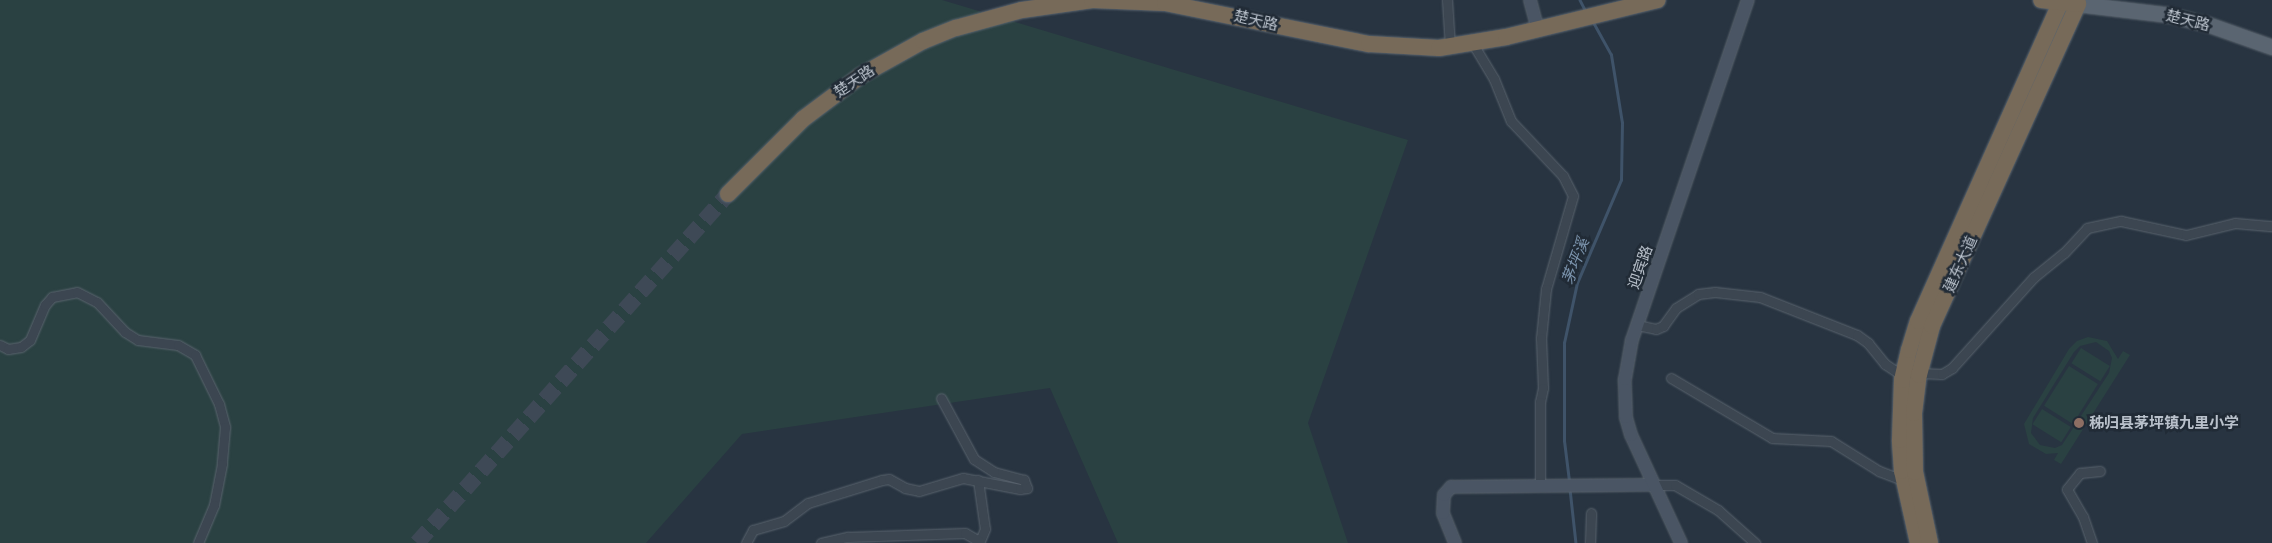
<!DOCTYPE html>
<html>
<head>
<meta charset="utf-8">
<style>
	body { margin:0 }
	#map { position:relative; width:2272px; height:543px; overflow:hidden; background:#283441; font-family:Ubuntu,"Noto Sans SC",sans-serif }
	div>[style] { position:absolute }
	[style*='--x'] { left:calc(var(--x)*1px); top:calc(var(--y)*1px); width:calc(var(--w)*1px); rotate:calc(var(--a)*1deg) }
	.green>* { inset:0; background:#2a4142; transform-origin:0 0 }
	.stream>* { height:2.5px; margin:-1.25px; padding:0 1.25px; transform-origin:1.25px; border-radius:1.25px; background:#3f5369 }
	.highway-tunnel>* { height:16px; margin-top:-8px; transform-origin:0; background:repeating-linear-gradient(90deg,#3e4956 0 16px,transparent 0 24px) }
	.roads { filter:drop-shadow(0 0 1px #5a646e) drop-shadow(0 0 1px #5a646e) }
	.street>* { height:9px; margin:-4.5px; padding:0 4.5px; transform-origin:4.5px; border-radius:4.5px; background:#3c4651 }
	.secondary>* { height:12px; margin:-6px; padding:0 6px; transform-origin:6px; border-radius:6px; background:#4a5564 }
	.primary>* { height:15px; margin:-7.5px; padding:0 7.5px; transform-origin:7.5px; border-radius:7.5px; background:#5a6571 }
	.highway>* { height:16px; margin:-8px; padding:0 8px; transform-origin:8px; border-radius:8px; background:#776a59 }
	.dots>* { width:14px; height:14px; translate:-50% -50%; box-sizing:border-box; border:2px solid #212b36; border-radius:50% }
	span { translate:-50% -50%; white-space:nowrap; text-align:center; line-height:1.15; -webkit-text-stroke:5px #212b36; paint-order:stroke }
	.street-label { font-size:15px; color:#b9c1cb }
	.poi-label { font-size:15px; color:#b9c1cb; font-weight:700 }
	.left { translate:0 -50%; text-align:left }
	.water-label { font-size:16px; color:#7b93ac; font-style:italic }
</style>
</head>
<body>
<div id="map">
	<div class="green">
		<div style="clip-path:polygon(0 0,942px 0,1408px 140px,1308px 423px,1348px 543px,1118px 543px,1050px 388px,742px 434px,646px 543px,0 543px)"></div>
		<div style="clip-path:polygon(evenodd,2088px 337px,2107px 341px,2118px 359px,2123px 351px,2130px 355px,2061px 464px,2054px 460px,2058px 453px,2046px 454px,2029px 444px,2024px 424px,2069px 349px,2077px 341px,2088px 337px,2096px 342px,2109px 351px,2112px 358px,2109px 373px,2062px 445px,2055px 448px,2040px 445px,2031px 433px,2033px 418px,2074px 352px,2080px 346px,2096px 342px)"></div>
		<div style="left:2081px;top:348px;width:34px;height:18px;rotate:32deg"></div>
		<div style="left:2069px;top:366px;width:34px;height:47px;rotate:32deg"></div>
		<div style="left:2042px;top:409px;width:34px;height:18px;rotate:32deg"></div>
	</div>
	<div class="stream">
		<div style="--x:1580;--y:0;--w:13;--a:63"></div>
		<div style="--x:1569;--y:481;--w:40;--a:-97.1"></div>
		<div style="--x:1564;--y:441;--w:98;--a:-90"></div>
		<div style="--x:1564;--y:343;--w:61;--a:-77.8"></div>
		<div style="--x:1577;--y:283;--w:112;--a:-66.9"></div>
		<div style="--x:1621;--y:180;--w:57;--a:-89"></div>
		<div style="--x:1622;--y:123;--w:69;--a:-99.2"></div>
		<div style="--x:1611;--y:55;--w:37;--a:-119"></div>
		<div style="--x:1570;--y:489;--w:54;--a:83.7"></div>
	</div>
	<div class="highway-tunnel">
		<div style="--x:417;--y:543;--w:467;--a:-48.3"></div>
	</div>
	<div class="roads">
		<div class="street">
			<div style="--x:1447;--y:0;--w:46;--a:86.3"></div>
			<div style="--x:1473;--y:44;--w:41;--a:59"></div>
			<div style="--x:1494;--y:79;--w:45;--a:68"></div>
			<div style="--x:1511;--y:121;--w:76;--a:46.6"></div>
			<div style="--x:1563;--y:176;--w:22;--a:63"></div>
			<div style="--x:1573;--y:196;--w:97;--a:106.2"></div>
			<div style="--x:1546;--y:289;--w:49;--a:95.8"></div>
			<div style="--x:1541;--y:338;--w:50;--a:87.7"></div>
			<div style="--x:1543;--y:388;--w:14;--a:102"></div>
			<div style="--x:1540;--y:402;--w:83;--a:90"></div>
			<div style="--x:1637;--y:325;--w:19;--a:12"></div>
			<div style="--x:1656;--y:329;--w:8;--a:-23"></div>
			<div style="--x:1663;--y:326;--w:22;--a:-54"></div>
			<div style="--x:1676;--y:308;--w:26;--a:-32"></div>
			<div style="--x:1698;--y:294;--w:17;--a:-7"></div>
			<div style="--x:1715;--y:292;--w:45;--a:6.3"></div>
			<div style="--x:1760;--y:297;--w:104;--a:21.4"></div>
			<div style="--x:1857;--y:335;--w:14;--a:36"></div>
			<div style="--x:1868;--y:343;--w:27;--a:51"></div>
			<div style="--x:1885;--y:364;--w:14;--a:34"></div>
			<div style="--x:1897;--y:372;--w:45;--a:2.5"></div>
			<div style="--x:1942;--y:374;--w:12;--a:-31"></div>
			<div style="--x:1952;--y:368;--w:122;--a:-48"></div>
			<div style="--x:2034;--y:277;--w:38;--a:-39"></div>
			<div style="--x:2064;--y:253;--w:34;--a:-47"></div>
			<div style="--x:2087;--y:228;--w:35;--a:-12"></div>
			<div style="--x:2121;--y:221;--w:66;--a:12.2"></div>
			<div style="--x:2186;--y:235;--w:50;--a:-13.8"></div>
			<div style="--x:2235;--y:223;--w:37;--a:5"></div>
			<div style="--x:0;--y:345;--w:9;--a:27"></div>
			<div style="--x:8;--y:349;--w:13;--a:-9"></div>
			<div style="--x:21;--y:347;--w:11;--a:-38"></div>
			<div style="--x:30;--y:340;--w:38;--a:-67"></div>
			<div style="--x:45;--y:305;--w:11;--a:-49"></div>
			<div style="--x:52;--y:297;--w:25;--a:-11"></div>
			<div style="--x:77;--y:292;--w:22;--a:27"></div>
			<div style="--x:97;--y:302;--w:41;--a:47"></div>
			<div style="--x:125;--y:332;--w:15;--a:32"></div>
			<div style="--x:138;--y:340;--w:40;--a:7.1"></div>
			<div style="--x:178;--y:345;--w:20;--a:30"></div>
			<div style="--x:195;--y:355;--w:55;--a:63.9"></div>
			<div style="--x:219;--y:404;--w:24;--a:75"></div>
			<div style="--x:225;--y:427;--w:37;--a:95"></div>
			<div style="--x:222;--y:464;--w:42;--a:101"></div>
			<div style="--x:214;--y:505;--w:41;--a:112.8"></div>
			<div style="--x:1671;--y:378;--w:117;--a:30.7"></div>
			<div style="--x:1772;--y:438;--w:59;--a:2.9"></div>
			<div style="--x:1831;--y:441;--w:57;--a:32"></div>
			<div style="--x:1879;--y:471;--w:30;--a:21"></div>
			<div style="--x:978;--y:480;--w:49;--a:81.9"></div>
			<div style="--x:985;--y:529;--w:15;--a:113"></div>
			<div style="--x:1652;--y:485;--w:23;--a:0"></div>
			<div style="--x:1675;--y:485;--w:50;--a:30.2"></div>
			<div style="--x:1718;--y:510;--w:50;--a:41.7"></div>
			<div style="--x:746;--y:543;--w:15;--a:-62"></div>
			<div style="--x:753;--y:530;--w:32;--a:-16"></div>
			<div style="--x:784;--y:521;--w:30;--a:-37"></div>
			<div style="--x:808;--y:503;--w:77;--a:-17.3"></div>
			<div style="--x:882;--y:480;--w:7;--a:-8"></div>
			<div style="--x:889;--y:479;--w:18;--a:29"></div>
			<div style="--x:905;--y:488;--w:14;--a:12"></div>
			<div style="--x:919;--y:491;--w:46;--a:-16.5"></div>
			<div style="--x:963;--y:478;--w:58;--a:10.9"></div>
			<div style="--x:1020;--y:489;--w:7;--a:-8"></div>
			<div style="--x:1027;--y:488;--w:9;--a:-111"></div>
			<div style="--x:1024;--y:480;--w:31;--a:-165"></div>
			<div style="--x:994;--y:472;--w:24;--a:-147"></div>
			<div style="--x:974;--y:459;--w:69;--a:-118.4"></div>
			<div style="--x:821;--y:543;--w:28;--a:-13"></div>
			<div style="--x:848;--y:537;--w:117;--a:-2"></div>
			<div style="--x:965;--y:533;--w:16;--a:30"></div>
			<div style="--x:1590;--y:543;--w:30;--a:-88"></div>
			<div style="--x:2092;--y:543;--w:28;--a:-109"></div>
			<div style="--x:2083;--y:517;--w:32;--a:-120"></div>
			<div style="--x:2067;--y:489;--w:21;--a:-51"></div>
			<div style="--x:2080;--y:473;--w:20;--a:-6"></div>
		</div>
		<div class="secondary">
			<div style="--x:1530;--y:0;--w:30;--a:75"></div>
			<div style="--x:1455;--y:543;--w:32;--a:-112"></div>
			<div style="--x:1443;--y:513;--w:18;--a:-87"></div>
			<div style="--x:1444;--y:495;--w:11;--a:-49"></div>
			<div style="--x:1451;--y:487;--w:201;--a:-0.6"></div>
			<div style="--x:1681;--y:543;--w:119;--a:-114.8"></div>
			<div style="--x:1631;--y:435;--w:19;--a:-106"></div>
			<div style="--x:1626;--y:417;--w:38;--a:-92"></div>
			<div style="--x:1625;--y:379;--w:40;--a:-80"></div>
			<div style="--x:1632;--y:340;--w:359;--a:-71.2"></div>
		</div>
		<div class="primary">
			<div style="--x:2078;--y:4;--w:93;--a:6.8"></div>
			<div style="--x:2170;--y:15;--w:38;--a:14"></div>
			<div style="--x:2207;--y:24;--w:69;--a:19.5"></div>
		</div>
		<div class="highway">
			<div style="--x:728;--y:194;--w:106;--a:-45"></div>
			<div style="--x:803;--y:119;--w:71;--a:-37"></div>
			<div style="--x:860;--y:76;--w:72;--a:-29.1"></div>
			<div style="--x:923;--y:41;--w:35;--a:-22"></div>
			<div style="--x:956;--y:28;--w:68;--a:-15.3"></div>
			<div style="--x:1022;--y:10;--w:71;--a:-8.1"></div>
			<div style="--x:1092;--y:0;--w:73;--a:2.4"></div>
			<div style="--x:1165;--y:3;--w:208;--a:11.4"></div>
			<div style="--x:1369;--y:44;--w:70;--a:3.3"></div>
			<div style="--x:1439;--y:48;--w:68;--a:-9.3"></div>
			<div style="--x:1506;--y:37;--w:156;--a:-13.7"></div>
			<div style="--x:1918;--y:543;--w:74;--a:-102.5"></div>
			<div style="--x:1902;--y:471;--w:31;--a:-94"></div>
			<div style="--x:1900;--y:440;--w:60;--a:-88.1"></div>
			<div style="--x:1902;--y:380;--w:31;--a:-77"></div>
			<div style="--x:1909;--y:350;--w:30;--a:-73"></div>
			<div style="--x:1918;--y:321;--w:350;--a:-65.9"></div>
			<div style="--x:1930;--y:543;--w:73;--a:-101.9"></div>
			<div style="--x:1915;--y:472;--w:59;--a:-91"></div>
			<div style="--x:1914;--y:413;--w:38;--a:-83"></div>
			<div style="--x:1919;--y:375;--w:51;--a:-75.1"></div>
			<div style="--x:1932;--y:326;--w:354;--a:-65.6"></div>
			<div style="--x:2078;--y:4;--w:37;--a:-174"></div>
		</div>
	</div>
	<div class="dots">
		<div style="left:2079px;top:423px;background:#8d6e63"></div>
	</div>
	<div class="street-label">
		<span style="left:1256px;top:20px;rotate:13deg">楚天路</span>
		<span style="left:2188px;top:20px;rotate:14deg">楚天路</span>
		<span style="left:854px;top:81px;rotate:-34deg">楚天路</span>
		<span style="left:1960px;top:264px;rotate:-66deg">建东大道</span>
		<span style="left:1640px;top:267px;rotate:-71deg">迎宾路</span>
	</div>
	<div class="poi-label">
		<span class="left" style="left:2089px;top:423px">秭归县茅坪镇九里小学</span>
	</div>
	<div class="water-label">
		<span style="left:1575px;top:261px;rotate:-69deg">茅坪溪</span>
	</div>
</div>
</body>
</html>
